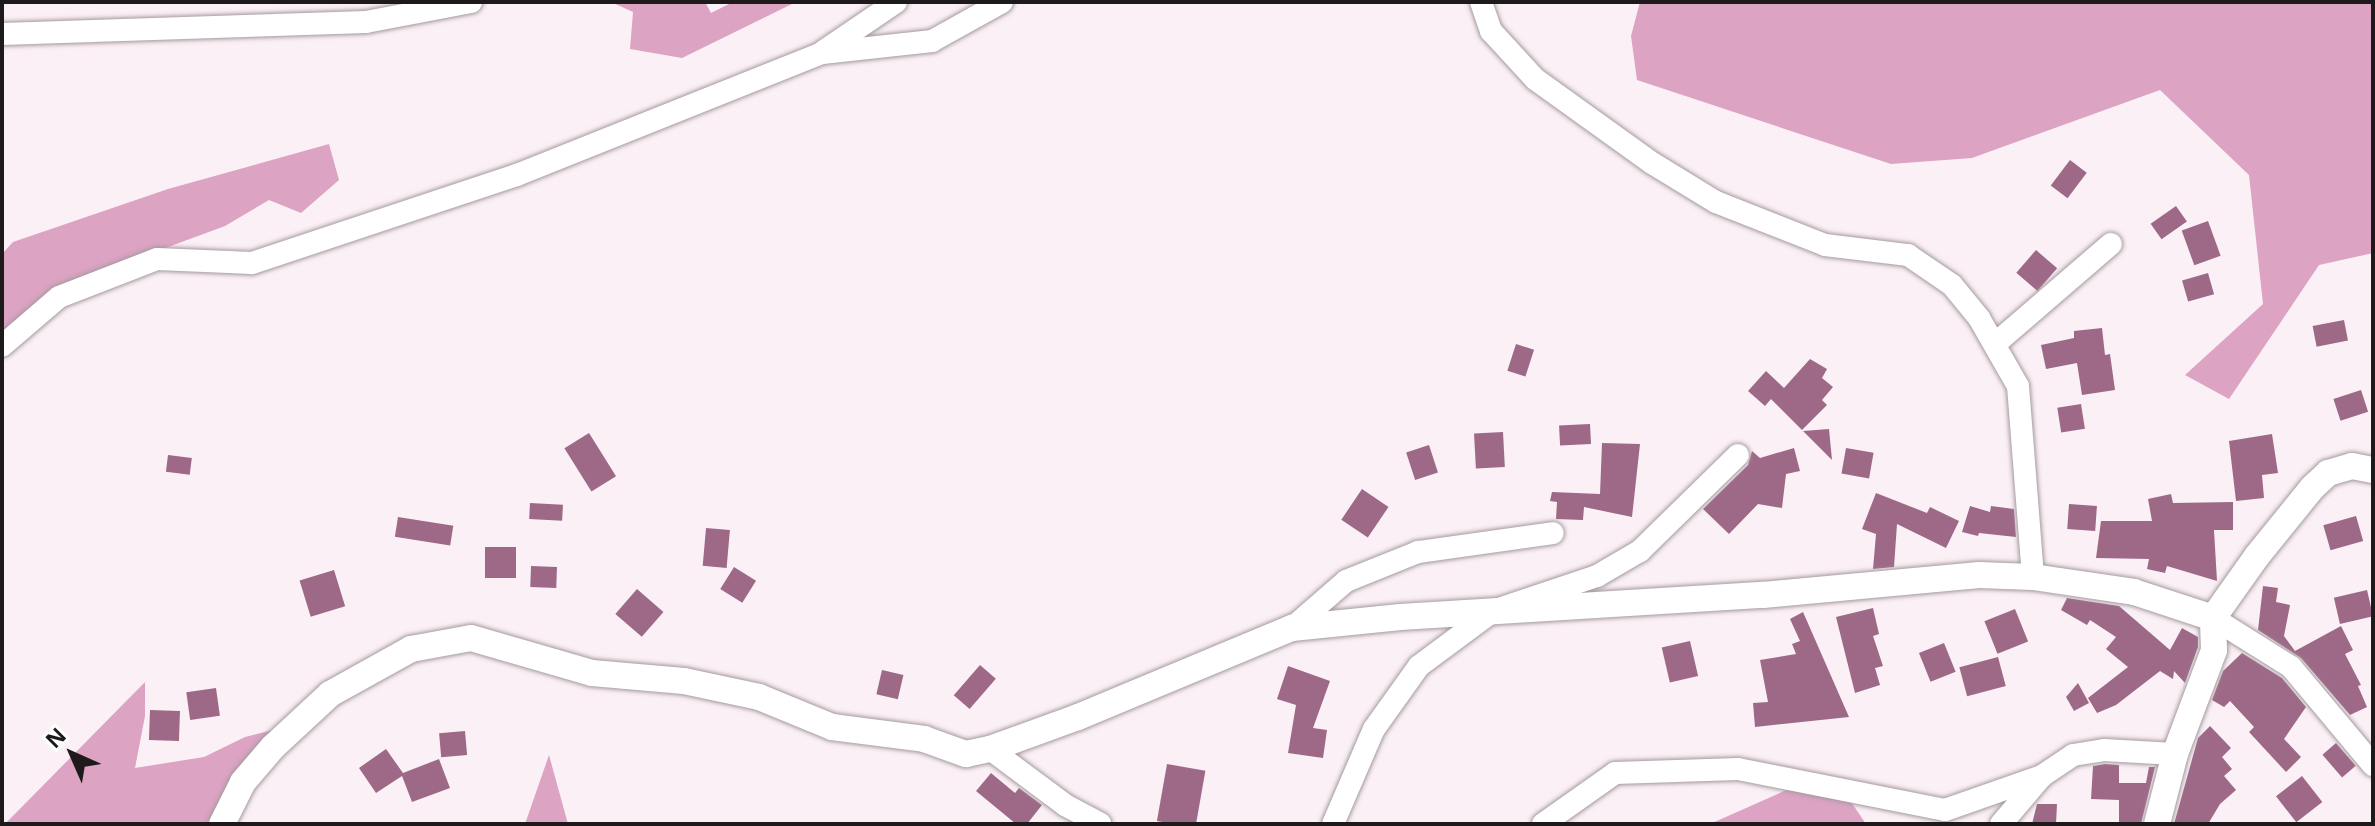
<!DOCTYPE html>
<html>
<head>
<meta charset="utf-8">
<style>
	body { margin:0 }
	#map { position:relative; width:2375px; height:826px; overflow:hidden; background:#fbf0f6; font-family:"Open Sans",sans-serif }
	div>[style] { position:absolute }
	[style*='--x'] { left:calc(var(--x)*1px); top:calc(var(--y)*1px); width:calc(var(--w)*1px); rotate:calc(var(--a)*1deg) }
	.forest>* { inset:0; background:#dca3c3 }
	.building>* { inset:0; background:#9d6987; transform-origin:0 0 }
	.roads { filter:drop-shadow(0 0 2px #a49a9f) drop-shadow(0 0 2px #a49a9f) }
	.minor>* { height:22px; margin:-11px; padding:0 11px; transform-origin:11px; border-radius:11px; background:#fff }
	.tertiary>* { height:26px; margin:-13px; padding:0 13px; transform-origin:13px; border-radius:13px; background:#fff }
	span { translate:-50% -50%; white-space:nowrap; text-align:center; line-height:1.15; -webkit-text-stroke:8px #fff; paint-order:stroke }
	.frame { position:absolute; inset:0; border:4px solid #1e1a1c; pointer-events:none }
	.north { position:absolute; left:32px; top:714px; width:80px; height:80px; -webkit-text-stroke:6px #fff; paint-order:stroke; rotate:315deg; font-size:22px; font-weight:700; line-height:32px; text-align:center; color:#1e1a1c }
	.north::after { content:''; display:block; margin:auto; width:28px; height:36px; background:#1e1a1c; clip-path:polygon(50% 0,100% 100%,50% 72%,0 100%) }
</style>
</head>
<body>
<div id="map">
	<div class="forest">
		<div style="clip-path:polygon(611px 2px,705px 2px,711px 13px,733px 2px,796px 2px,682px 58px,630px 49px,633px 12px)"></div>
		<div style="clip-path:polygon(1640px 2px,2373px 2px,2373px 253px,2319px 265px,2229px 399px,2185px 375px,2263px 304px,2249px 175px,2160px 90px,1972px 158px,1891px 164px,1637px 80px,1631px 36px)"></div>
		<div style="clip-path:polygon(329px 144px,339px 180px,301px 213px,269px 200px,225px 226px,114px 267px,2px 336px,2px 254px,13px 242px,168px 189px)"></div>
		<div style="clip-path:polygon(145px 682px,145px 716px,135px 768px,204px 757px,245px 737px,296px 724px,222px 824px,5px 824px)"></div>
		<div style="clip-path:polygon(549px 755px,568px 824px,525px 824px)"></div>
		<div style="clip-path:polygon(1800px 784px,1845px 793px,1866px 824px,1710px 824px)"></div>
	</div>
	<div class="building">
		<div style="left:2070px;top:160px;width:21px;height:32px;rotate:37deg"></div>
		<div style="left:2176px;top:206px;width:19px;height:31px;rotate:55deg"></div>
		<div style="left:2208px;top:221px;width:37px;height:28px;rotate:70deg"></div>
		<div style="left:2036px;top:250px;width:28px;height:30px;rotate:41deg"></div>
		<div style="left:2208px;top:273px;width:22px;height:27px;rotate:74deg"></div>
		<div style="left:2344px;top:320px;width:21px;height:32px;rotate:79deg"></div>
		<div style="clip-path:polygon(2102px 328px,2105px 355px,2110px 354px,2115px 390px,2082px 395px,2077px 363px,2046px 369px,2041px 345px,2074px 338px,2074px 331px)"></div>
		<div style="left:1516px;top:344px;width:19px;height:28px;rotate:18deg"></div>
		<div style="clip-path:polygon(1810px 359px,1827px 369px,1822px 378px,1833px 387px,1822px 400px,1827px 405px,1802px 430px,1771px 399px,1765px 406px,1748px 391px,1766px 371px,1784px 388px)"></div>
		<div style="left:2361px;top:390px;width:23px;height:29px;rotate:72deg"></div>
		<div style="left:2081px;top:404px;width:25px;height:24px;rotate:81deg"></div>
		<div style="left:1590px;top:424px;width:20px;height:31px;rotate:87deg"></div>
		<div style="clip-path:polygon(1829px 429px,1832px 460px,1803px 431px)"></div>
		<div style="left:1503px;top:432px;width:35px;height:29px;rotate:87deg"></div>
		<div style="left:589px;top:433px;width:51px;height:29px;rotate:58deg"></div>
		<div style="clip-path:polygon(2272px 434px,2278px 473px,2262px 475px,2264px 498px,2236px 501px,2229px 441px)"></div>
		<div style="clip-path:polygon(1602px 443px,1640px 444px,1632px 517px,1584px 507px,1583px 520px,1556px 519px,1557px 502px,1550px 501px,1552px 492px,1600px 494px)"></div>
		<div style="left:1429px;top:445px;width:29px;height:24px;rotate:72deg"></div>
		<div style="clip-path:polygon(1794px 448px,1800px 471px,1786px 474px,1782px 508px,1758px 504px,1729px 534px,1703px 509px,1748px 465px,1752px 451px,1760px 458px)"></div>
		<div style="left:1846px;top:448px;width:28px;height:26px;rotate:10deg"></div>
		<div style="left:168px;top:455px;width:24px;height:17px;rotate:7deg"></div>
		<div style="left:1362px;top:489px;width:32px;height:37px;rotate:34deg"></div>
		<div style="clip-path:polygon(1876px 493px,1927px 513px,1930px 507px,1959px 521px,1946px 548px,1897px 524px,1894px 567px,1873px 569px,1876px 534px,1862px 529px)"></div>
		<div style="clip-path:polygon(2171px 494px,2173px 503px,2233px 502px,2233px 530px,2214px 530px,2217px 581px,2167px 566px,2165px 573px,2147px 569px,2149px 559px,2096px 558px,2101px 521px,2152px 521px,2148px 499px)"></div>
		<div style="left:530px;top:503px;width:33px;height:16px;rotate:3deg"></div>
		<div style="left:2069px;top:504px;width:28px;height:25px;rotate:4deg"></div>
		<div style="clip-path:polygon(1970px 506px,1990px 512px,1991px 506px,2014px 509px,2016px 537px,1979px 533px,1978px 536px,1962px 532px)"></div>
		<div style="left:2356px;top:516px;width:26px;height:34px;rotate:74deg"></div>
		<div style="left:398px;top:517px;width:56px;height:20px;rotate:9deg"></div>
		<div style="left:706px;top:528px;width:24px;height:38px;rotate:5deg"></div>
		<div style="left:516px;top:547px;width:31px;height:31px;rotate:90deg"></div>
		<div style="left:531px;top:566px;width:26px;height:21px;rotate:2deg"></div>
		<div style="left:734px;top:567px;width:26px;height:26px;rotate:32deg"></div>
		<div style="left:334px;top:570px;width:38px;height:36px;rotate:73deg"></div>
		<div style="clip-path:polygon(2263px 586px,2278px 588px,2276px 602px,2290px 605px,2284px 636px,2295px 651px,2341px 626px,2353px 650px,2345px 654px,2361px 685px,2358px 686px,2367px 707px,2350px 715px,2301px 658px,2258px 630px)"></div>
		<div style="left:637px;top:589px;width:35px;height:33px;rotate:41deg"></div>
		<div style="left:2367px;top:590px;width:27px;height:34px;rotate:77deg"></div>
		<div style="clip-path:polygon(2067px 598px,2119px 606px,2170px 650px,2182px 628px,2198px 637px,2198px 647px,2185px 683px,2174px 671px,2173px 679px,2160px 671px,2116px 705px,2097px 713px,2088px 698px,2128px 667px,2106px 649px,2116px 637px,2090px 620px,2087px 625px,2061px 610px)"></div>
		<div style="clip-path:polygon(1873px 608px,1879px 634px,1873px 636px,1883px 666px,1875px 668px,1880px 685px,1855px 693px,1836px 617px)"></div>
		<div style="left:2015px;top:609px;width:35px;height:33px;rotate:68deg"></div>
		<div style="clip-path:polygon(1803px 612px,1849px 717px,1755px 727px,1753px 703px,1768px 702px,1760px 660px,1796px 654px,1792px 644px,1800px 641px,1790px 619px)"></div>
		<div style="left:1690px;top:641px;width:36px;height:29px;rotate:77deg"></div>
		<div style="left:1944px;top:643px;width:31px;height:27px;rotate:68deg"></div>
		<div style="clip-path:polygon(2242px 653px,2282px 678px,2306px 707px,2284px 739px,2301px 757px,2286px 772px,2249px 732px,2254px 727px,2230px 701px,2224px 707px,2212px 700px,2223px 671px)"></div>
		<div style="left:1998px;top:657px;width:30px;height:40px;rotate:75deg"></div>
		<div style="left:980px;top:665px;width:21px;height:40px;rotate:41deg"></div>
		<div style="clip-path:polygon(1288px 666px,1330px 681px,1313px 728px,1327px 730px,1323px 758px,1288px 753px,1296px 705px,1277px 699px)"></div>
		<div style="left:882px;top:670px;width:22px;height:25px;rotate:13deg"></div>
		<div style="clip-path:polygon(2078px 683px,2089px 703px,2074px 711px,2066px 697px)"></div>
		<div style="left:216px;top:688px;width:28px;height:30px;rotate:82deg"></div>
		<div style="left:150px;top:710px;width:30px;height:30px;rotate:2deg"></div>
		<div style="clip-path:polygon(2210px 726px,2231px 748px,2222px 757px,2232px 769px,2224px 776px,2236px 790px,2220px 804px,2208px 824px,2174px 824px,2198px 738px)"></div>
		<div style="left:465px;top:731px;width:24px;height:26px;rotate:85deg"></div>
		<div style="left:2336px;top:743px;width:30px;height:18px;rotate:49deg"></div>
		<div style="clip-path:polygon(386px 749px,403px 773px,439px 759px,450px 788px,412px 802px,402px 776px,376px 793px,359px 768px)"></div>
		<div style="left:1167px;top:764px;width:39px;height:58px;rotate:10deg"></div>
		<div style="clip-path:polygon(2105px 764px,2119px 765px,2119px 783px,2146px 783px,2149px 767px,2155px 767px,2141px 824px,2119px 824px,2119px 800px,2091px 799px,2093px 766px)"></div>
		<div style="clip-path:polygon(991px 773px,1015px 793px,1019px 788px,1042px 805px,1027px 824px,1016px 824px,976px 791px)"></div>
		<div style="left:2302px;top:776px;width:33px;height:33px;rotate:52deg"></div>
		<div style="clip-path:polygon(2037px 804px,2057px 804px,2056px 824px,2032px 824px)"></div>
	</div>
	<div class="roads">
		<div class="minor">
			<div style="--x:1481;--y:2;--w:31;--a:71"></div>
			<div style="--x:1491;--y:31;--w:65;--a:47.5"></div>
			<div style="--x:1535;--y:79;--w:144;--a:35.7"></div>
			<div style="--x:1652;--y:163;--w:75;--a:31.4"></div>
			<div style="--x:1716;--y:202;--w:117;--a:21.5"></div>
			<div style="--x:1825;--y:245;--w:84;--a:6.9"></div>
			<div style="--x:1908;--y:255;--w:53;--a:34.3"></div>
			<div style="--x:1952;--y:285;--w:43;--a:50.7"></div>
			<div style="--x:1979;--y:318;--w:78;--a:60.2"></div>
			<div style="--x:2018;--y:386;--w:192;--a:85.5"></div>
			<div style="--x:2;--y:34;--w:364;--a:-1.9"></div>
			<div style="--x:366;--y:22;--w:107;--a:-10.8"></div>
			<div style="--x:824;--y:51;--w:87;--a:-34.2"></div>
			<div style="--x:1995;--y:344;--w:153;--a:-40.8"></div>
			<div style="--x:2;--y:346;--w:75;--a:-40.7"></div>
			<div style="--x:59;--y:297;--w:105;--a:-21.2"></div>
			<div style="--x:157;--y:259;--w:95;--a:2.4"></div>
			<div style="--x:252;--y:263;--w:279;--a:-18.4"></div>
			<div style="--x:517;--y:175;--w:328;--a:-21.8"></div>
			<div style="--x:822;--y:53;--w:111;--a:-6.2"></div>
			<div style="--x:932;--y:41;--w:80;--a:-29.1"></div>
			<div style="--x:2213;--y:618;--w:92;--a:32.1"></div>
			<div style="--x:2291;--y:667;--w:128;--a:50.1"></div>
			<div style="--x:1292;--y:628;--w:72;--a:-41"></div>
			<div style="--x:1346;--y:581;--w:78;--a:-21.9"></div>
			<div style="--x:1418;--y:552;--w:136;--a:-8"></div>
			<div style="--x:990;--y:749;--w:94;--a:36.7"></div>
			<div style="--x:1065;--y:805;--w:40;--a:28"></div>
			<div style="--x:1333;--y:824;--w:103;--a:-66.7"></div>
			<div style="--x:1374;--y:729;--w:77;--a:-54.5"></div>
			<div style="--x:1419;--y:666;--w:92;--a:-36.6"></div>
			<div style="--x:1493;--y:611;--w:110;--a:-18.6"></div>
			<div style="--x:1597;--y:576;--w:50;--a:-30.2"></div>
			<div style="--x:1640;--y:551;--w:137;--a:-44.4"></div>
			<div style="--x:1543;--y:824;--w:88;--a:-35.3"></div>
			<div style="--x:1615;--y:773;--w:123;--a:-1.9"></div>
			<div style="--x:1738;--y:769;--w:211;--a:11.2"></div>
			<div style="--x:1945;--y:810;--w:103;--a:-19.3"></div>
			<div style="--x:2001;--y:824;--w:63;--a:-49.5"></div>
			<div style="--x:2042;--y:776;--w:37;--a:-34"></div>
			<div style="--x:2073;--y:755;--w:31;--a:-9"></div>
			<div style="--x:2104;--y:750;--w:71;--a:3.2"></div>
		</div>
		<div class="tertiary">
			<div style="--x:222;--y:824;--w:47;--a:-63.4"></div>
			<div style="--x:243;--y:782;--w:46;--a:-49.4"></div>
			<div style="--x:273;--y:747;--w:78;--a:-42.9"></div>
			<div style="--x:330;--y:694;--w:93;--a:-29.1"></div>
			<div style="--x:411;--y:649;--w:61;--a:-10.4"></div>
			<div style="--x:471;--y:638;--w:126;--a:16.1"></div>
			<div style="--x:592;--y:673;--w:92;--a:5"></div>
			<div style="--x:684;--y:681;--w:77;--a:12"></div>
			<div style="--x:759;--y:697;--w:79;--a:22.3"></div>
			<div style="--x:832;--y:727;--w:93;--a:7.4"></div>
			<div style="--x:924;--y:739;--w:45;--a:19.7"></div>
			<div style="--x:966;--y:754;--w:25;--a:-12"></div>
			<div style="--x:990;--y:749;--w:94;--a:-20"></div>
			<div style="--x:1078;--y:717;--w:232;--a:-22.6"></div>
			<div style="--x:1292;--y:628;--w:109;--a:-5.8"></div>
			<div style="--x:1400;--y:617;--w:364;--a:-3.5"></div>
			<div style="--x:1763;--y:595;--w:217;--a:-5.3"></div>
			<div style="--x:1979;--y:575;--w:54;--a:2.1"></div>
			<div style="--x:2033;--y:577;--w:102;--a:8.4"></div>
			<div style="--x:2134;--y:592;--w:83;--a:18.2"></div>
			<div style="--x:2157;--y:824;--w:72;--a:-75.6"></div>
			<div style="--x:2175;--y:754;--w:111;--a:-69.4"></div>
			<div style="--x:2214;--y:650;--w:32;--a:-92"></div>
			<div style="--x:2213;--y:618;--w:76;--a:-54.6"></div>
			<div style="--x:2257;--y:556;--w:87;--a:-51"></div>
			<div style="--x:2312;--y:488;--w:22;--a:-43"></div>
			<div style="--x:2328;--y:473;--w:25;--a:-16"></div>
			<div style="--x:2352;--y:466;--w:21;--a:11"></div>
		</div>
	</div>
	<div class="frame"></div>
	<div class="north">N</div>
</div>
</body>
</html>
